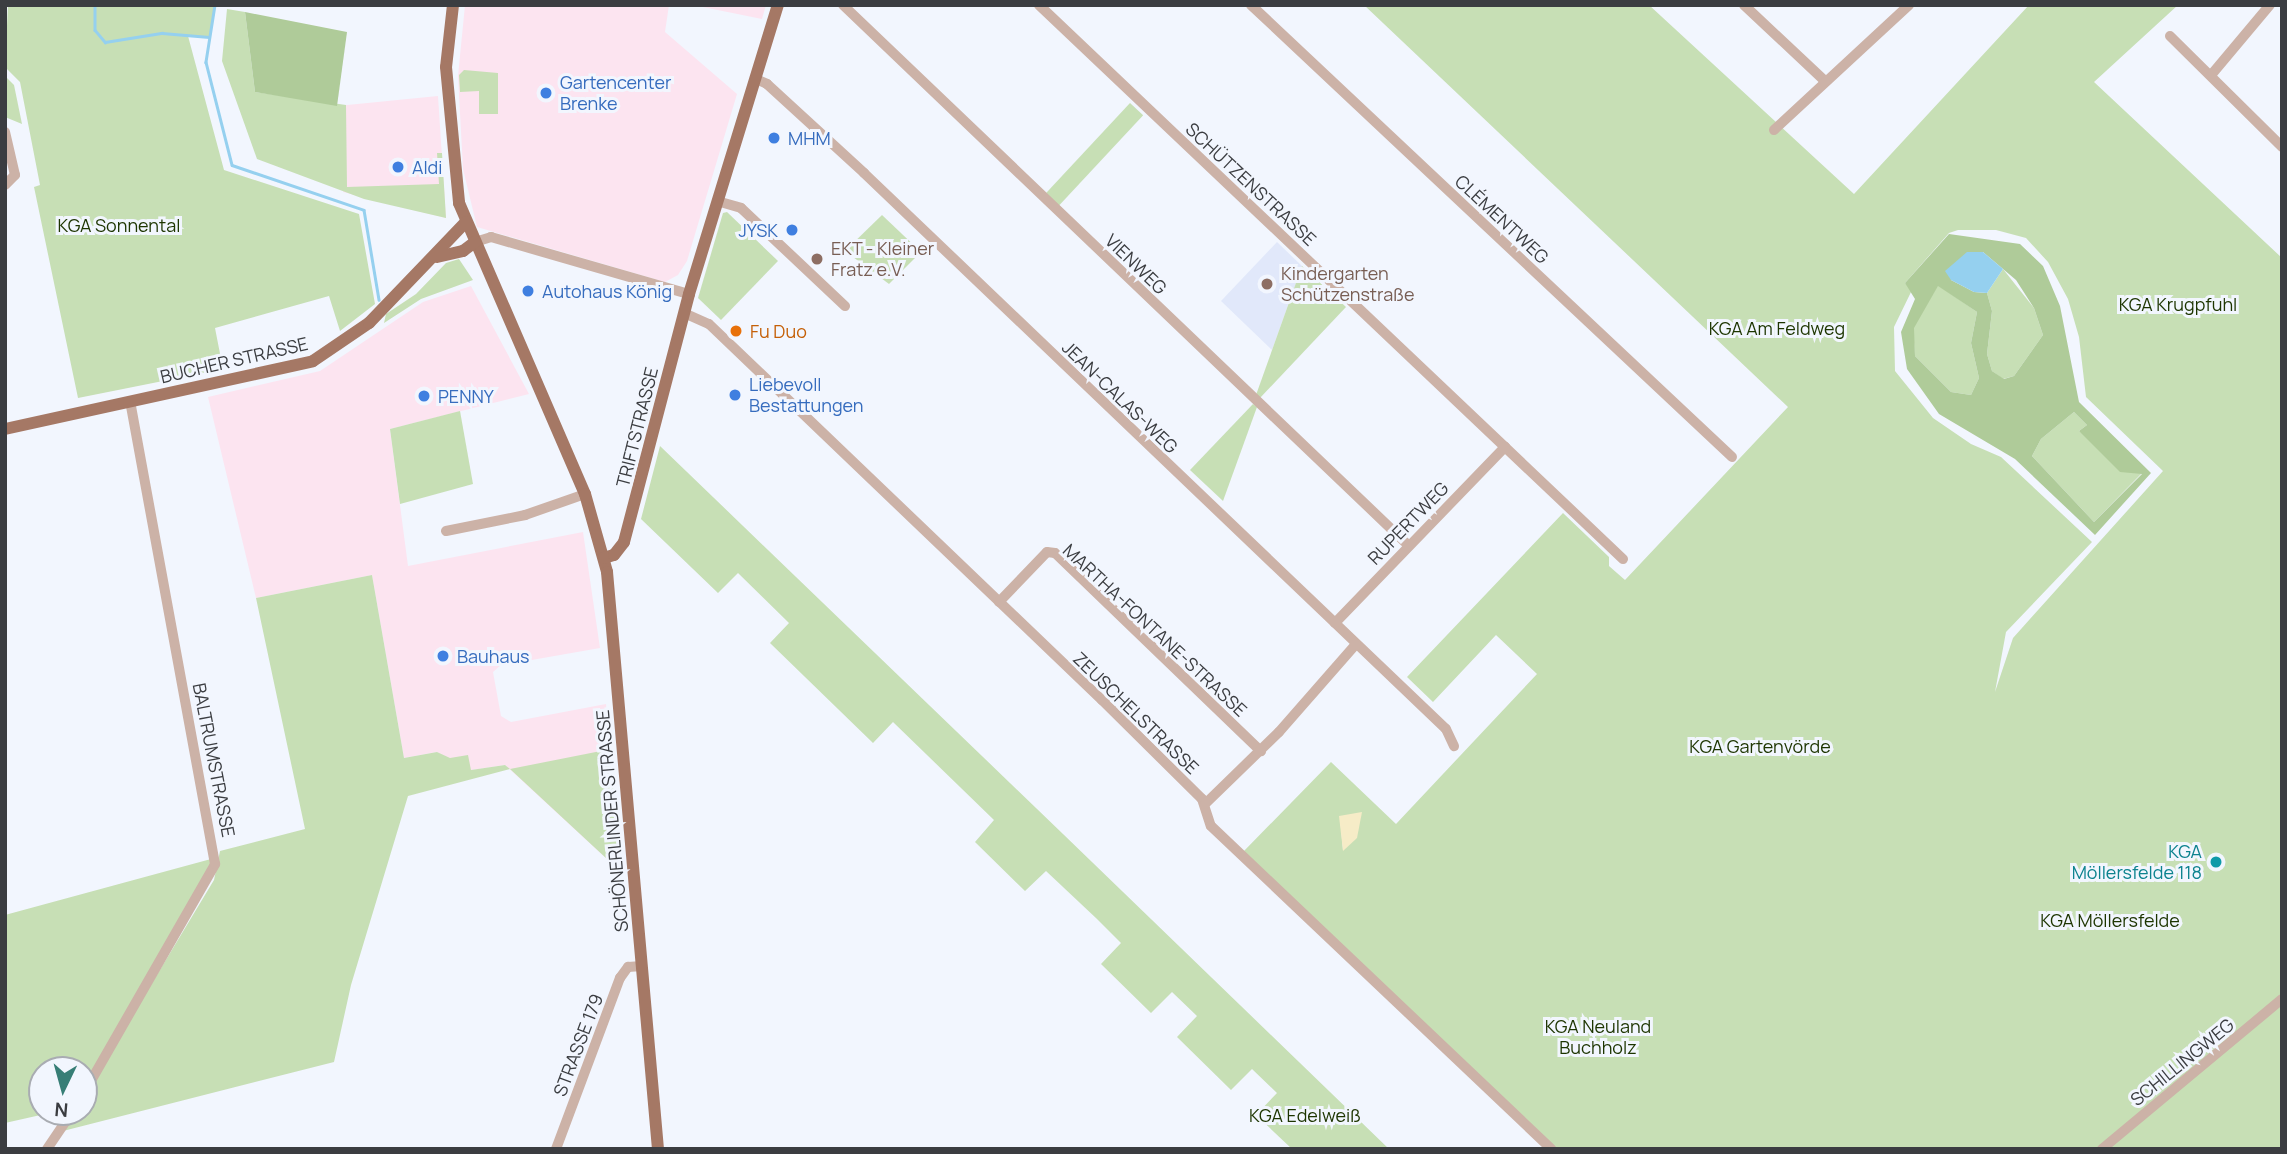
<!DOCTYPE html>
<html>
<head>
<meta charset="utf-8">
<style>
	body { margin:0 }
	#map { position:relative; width:2287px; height:1154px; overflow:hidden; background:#f2f6fe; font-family:Manrope,sans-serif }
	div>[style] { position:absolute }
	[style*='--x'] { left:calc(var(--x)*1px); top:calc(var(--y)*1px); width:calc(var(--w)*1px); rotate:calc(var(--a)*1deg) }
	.commercial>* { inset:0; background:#fce4f0 }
	.built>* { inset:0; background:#e1e8fa }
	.green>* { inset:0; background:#c7dfb5; transform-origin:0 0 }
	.forest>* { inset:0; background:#afcb99 }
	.sand>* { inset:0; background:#f6ecc7 }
	.water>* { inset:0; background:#95d0ef }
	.stream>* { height:2.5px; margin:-1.25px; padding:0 1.25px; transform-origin:1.25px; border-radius:1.25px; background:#95d0ef }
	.minor>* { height:10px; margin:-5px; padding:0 5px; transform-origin:5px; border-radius:5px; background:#ccb2a7 }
	.major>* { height:12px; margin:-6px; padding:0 6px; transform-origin:6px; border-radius:6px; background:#a57865 }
	.dots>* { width:19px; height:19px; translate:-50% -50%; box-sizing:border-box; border:4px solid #f2f6fe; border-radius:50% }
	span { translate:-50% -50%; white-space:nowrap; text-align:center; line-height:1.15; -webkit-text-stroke:6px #f2f6fe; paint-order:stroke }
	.shop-label { font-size:18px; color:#366cbe }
	.left { translate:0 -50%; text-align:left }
	.right { translate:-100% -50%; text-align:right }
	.street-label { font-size:18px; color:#3b3d41 }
	.park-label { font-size:18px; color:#1d3500 }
	.education-label { font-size:18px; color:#785e54 }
	.food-label { font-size:18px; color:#c56008 }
	.culture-label { font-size:18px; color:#0d838f }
	.frame { position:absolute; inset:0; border:7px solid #3b3d41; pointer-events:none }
	.north { position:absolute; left:28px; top:1056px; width:70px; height:70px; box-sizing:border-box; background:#f2f6fe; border:2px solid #a9acb2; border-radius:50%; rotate:185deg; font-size:19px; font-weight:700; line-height:28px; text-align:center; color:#3b3d41 }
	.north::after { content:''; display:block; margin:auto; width:24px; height:32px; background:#377e76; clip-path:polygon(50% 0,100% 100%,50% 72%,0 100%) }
</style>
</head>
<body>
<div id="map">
	<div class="commercial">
		<div style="clip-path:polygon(465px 5px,669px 5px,665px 32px,737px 94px,687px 261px,678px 275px,665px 282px,477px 227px,463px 169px,458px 76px)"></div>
		<div style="clip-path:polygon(693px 5px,766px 5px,762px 19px)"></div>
		<div style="clip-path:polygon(438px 96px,446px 218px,343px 192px,337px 106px)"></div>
		<div style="clip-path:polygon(471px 286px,529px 394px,390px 429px,408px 566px,583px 532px,600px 648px,526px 661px,524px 656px,520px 666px,501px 665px,493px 672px,501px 716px,511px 722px,606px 704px,621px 872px,505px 765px,471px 770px,437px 752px,404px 758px,372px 575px,256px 598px,208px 397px,320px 371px,423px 302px)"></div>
	</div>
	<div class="built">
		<div style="clip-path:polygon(1277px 242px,1302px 266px,1272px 350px,1221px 301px)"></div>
	</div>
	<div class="green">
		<div style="clip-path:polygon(8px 5px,215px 5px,209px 37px,188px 36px,224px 170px,359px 214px,375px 304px,340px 331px,329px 296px,215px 328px,223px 369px,78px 398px,34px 187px,40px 185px,20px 82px,5px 67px)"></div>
		<div style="clip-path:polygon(evenodd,1364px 5px,1649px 5px,1854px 194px,2029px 5px,2178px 5px,2094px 82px,2282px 258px,2282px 1149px,1554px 1149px,1243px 852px,1331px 762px,1396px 824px,1537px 674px,1496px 635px,1433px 702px,1407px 677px,1563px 513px,1609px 557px,1609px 566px,1625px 580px,1788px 407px,1364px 5px,1958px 230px,1996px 230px,2026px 238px,2048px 262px,2068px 299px,2079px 337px,2086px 397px,2163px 471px,2013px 638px,1995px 692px,2006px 632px,2092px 542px,2001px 457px,1971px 444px,1933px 418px,1895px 371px,1894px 327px,1912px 290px,1905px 283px,1949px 233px,1958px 230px,1364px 5px,1356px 816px,1343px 850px,1340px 817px,1356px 816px)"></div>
		<div style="clip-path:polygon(227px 9px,245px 12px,255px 92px,346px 105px,347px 187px,439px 184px,437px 153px,442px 153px,446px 218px,364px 199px,257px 159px,222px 61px)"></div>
		<div style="clip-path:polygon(464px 70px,498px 73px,498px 114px,479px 114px,479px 91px,460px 92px,459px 75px)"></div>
		<div style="clip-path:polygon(5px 76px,14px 85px,22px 124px,5px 117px)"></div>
		<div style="left:1130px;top:103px;width:18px;height:124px;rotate:43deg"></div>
		<div style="clip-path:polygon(727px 212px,778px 261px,721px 320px,698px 298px,723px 213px)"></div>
		<div style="clip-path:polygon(882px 215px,921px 252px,889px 284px,845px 251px)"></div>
		<div style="clip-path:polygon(459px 259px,473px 280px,421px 299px,384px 323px,386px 314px,416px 294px,446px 263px)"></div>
		<div style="clip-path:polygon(1302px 266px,1346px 307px,1260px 398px,1256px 395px)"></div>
		<div style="clip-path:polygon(2003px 269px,2034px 308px,2043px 335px,2014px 376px,2003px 379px,1992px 371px,1987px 354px,1992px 311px,1987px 293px)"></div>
		<div style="clip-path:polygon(1938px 285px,1977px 312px,1971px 343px,1979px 378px,1971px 395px,1951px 392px,1915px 356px,1913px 328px)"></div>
		<div style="clip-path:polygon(1253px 404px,1257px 407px,1223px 501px,1190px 470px)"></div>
		<div style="clip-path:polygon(460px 411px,473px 484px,400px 504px,390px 429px)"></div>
		<div style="clip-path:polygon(2074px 412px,2087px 425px,2079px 431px,2142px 473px,2094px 522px,2032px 456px,2041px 439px)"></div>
		<div style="clip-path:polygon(660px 446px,1063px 834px,1389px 1149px,1292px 1149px,1256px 1115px,1277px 1093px,1252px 1069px,1231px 1090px,1177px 1037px,1197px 1016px,1172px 992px,1151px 1013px,1101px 964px,1121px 943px,1097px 919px,1046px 871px,1025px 891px,975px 842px,994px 820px,893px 722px,873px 743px,770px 643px,789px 623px,738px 573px,718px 593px,641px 519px)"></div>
		<div style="clip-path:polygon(372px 575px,404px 758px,437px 752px,450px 758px,468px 755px,471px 770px,505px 765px,510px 769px,611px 749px,621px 872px,510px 769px,408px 796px,351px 985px,334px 1062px,63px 1131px,75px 1112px,84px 1112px,84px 1096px,214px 880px,220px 851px,305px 829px,256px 598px)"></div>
		<div style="clip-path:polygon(211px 859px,211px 869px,84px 1085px,84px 1070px,42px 1070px,42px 1112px,54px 1112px,5px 1123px,5px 915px)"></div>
	</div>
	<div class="forest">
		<div style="clip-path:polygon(245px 12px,347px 32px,337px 106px,255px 92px)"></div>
		<div style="clip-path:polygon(evenodd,1949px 234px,2020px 244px,2043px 266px,2060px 306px,2079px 402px,2151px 473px,2095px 535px,2015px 459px,1939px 414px,1907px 369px,1901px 332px,1915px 299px,1905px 283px,1949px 234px,1983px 252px,2016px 280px,2034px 308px,2043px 335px,2014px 376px,2004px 379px,1992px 371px,1987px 354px,1992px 311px,1987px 293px,1974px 292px,1951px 280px,1983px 252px,1949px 234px,1938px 286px,1977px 312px,1971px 343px,1979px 378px,1971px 395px,1951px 392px,1915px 356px,1914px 328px,1938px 286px,1949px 234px,2074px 412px,2087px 425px,2079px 431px,2120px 472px,2142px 474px,2094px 522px,2032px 456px,2041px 439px,2074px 412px)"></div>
	</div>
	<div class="sand">
		<div style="clip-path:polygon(1362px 812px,1357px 838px,1343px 851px,1339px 816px)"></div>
	</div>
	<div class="water">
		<div style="clip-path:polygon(1967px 252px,1983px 252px,2003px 269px,1987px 293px,1974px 292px,1951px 280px,1945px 271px)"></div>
	</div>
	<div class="stream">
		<div style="--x:95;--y:5;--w:25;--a:90"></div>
		<div style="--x:95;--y:30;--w:16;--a:50"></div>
		<div style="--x:105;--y:42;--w:58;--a:-9"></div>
		<div style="--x:162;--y:33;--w:47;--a:4.9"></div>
		<div style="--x:215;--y:5;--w:58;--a:99"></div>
		<div style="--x:206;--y:62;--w:106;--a:75.8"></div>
		<div style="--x:232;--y:165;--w:139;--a:18.8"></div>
		<div style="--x:364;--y:210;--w:91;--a:80.5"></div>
	</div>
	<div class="minor">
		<div style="--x:843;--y:5;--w:782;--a:43.7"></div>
		<div style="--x:1039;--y:5;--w:805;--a:43.49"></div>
		<div style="--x:1251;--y:5;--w:660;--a:43.22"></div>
		<div style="--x:1744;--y:5;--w:111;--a:43.2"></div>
		<div style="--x:2170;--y:36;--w:158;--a:44.7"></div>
		<div style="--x:2212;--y:74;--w:90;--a:-50"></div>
		<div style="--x:756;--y:79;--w:12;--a:24"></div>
		<div style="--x:767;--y:84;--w:132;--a:42.5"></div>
		<div style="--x:864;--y:173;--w:651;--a:43.69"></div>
		<div style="--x:1335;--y:623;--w:153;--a:43.7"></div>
		<div style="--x:1446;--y:729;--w:19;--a:65"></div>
		<div style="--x:1774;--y:130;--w:184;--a:-42.8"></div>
		<div style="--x:5;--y:132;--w:44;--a:76.9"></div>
		<div style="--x:15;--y:175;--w:14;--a:135"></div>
		<div style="--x:717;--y:201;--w:25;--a:16"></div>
		<div style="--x:741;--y:208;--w:143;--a:43.3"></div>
		<div style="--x:475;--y:242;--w:17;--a:-17"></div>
		<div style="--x:491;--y:237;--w:206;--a:16.1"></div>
		<div style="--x:684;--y:313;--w:27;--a:24"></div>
		<div style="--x:709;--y:324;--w:544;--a:43.73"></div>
		<div style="--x:1102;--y:700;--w:141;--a:44.7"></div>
		<div style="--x:1202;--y:799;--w:28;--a:72"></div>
		<div style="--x:1211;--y:826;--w:469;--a:43.5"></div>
		<div style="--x:446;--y:531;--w:81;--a:-11.4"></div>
		<div style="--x:525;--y:515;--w:64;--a:-19.3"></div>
		<div style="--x:999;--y:602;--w:69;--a:-46.2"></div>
		<div style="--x:1047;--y:552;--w:8;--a:7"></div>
		<div style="--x:1055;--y:553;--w:286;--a:43.9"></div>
		<div style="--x:1335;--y:623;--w:245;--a:-46"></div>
		<div style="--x:1205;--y:804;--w:103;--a:-44.2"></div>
		<div style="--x:1279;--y:732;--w:117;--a:-48.8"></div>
		<div style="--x:84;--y:1093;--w:264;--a:-60.2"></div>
		<div style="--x:215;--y:864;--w:470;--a:-100.4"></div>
		<div style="--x:47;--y:1149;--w:45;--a:-56"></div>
		<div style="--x:556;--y:1149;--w:183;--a:-69.5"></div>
		<div style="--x:620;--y:978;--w:14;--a:-54"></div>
		<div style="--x:628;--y:967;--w:14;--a:-4"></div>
		<div style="--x:2102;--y:1149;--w:234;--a:-39.8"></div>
	</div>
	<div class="major">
		<div style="--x:453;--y:5;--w:62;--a:96.4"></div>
		<div style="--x:446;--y:67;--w:137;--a:84.5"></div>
		<div style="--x:459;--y:203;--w:317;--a:66.6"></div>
		<div style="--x:585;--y:494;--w:81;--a:74.2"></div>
		<div style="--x:607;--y:572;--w:579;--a:84.95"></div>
		<div style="--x:437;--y:257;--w:27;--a:-13"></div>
		<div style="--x:463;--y:251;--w:15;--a:-37"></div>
		<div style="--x:5;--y:429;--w:315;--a:-12.4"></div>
		<div style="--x:313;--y:361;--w:68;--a:-34.2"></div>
		<div style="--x:369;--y:323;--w:140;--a:-46.2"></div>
		<div style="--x:604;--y:558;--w:10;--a:-17"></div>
		<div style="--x:614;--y:555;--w:16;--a:-52"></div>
		<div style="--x:624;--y:542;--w:256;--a:-75.3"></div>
		<div style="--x:689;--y:294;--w:302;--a:-72.9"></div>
	</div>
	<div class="dots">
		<div style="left:546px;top:93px;background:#3f7fe0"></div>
		<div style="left:774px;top:138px;background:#3f7fe0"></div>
		<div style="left:398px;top:167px;background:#3f7fe0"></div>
		<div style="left:792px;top:230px;background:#3f7fe0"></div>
		<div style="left:817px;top:259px;background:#8d6e63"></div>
		<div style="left:1267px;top:284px;background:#8d6e63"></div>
		<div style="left:528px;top:291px;background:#3f7fe0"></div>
		<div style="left:736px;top:331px;background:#e8710a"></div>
		<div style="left:735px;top:395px;background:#3f7fe0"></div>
		<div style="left:424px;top:396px;background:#3f7fe0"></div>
		<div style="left:443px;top:656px;background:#3f7fe0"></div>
		<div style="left:2216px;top:862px;background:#0f9aa8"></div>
	</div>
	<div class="shop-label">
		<span class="left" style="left:560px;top:93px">Gartencenter<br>Brenke</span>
		<span class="left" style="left:788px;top:138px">MHM</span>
		<span class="left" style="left:412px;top:167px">Aldi</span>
		<span class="right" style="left:778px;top:230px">JYSK</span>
		<span class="left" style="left:542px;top:291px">Autohaus König</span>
		<span class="left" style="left:749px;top:395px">Liebevoll<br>Bestattungen</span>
		<span class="left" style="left:438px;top:396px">PENNY</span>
		<span class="left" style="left:457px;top:656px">Bauhaus</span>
	</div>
	<div class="street-label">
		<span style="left:1251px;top:184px;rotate:43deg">SCHÜTZENSTRASSE</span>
		<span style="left:1502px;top:219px;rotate:43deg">CLÉMENTWEG</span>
		<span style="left:1136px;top:264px;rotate:44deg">VIENWEG</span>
		<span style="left:234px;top:360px;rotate:-13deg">BUCHER STRASSE</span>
		<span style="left:1120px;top:397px;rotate:44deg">JEAN-CALAS-WEG</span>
		<span style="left:637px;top:427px;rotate:-76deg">TRIFTSTRASSE</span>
		<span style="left:1408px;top:523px;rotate:-46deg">RUPERTWEG</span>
		<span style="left:1155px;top:630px;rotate:43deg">MARTHA-FONTANE-STRASSE</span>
		<span style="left:1136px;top:713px;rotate:44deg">ZEUSCHELSTRASSE</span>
		<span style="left:214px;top:760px;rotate:79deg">BALTRUMSTRASSE</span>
		<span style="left:612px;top:821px;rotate:-95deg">SCHÖNERLINDER STRASSE</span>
		<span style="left:578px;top:1045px;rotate:-69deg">STRASSE 179</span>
		<span style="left:2182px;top:1062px;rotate:-39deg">SCHILLINGWEG</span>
	</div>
	<div class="park-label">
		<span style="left:119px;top:225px">KGA Sonnental</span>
		<span style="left:2178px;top:304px">KGA Krugpfuhl</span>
		<span style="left:1777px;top:328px">KGA Am Feldweg</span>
		<span style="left:1760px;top:746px">KGA Gartenvörde</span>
		<span style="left:2110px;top:920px">KGA Möllersfelde</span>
		<span style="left:1598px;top:1037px">KGA Neuland<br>Buchholz</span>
		<span style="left:1305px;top:1115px">KGA Edelweiß</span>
	</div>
	<div class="education-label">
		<span class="left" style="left:831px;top:259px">EKT - Kleiner<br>Fratz e.V.</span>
		<span class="left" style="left:1281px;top:284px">Kindergarten<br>Schützenstraße</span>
	</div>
	<div class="food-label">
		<span class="left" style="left:750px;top:331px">Fu Duo</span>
	</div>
	<div class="culture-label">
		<span class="right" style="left:2202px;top:862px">KGA<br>Möllersfelde 118</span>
	</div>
	<div class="frame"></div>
	<div class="north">N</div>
</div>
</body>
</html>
